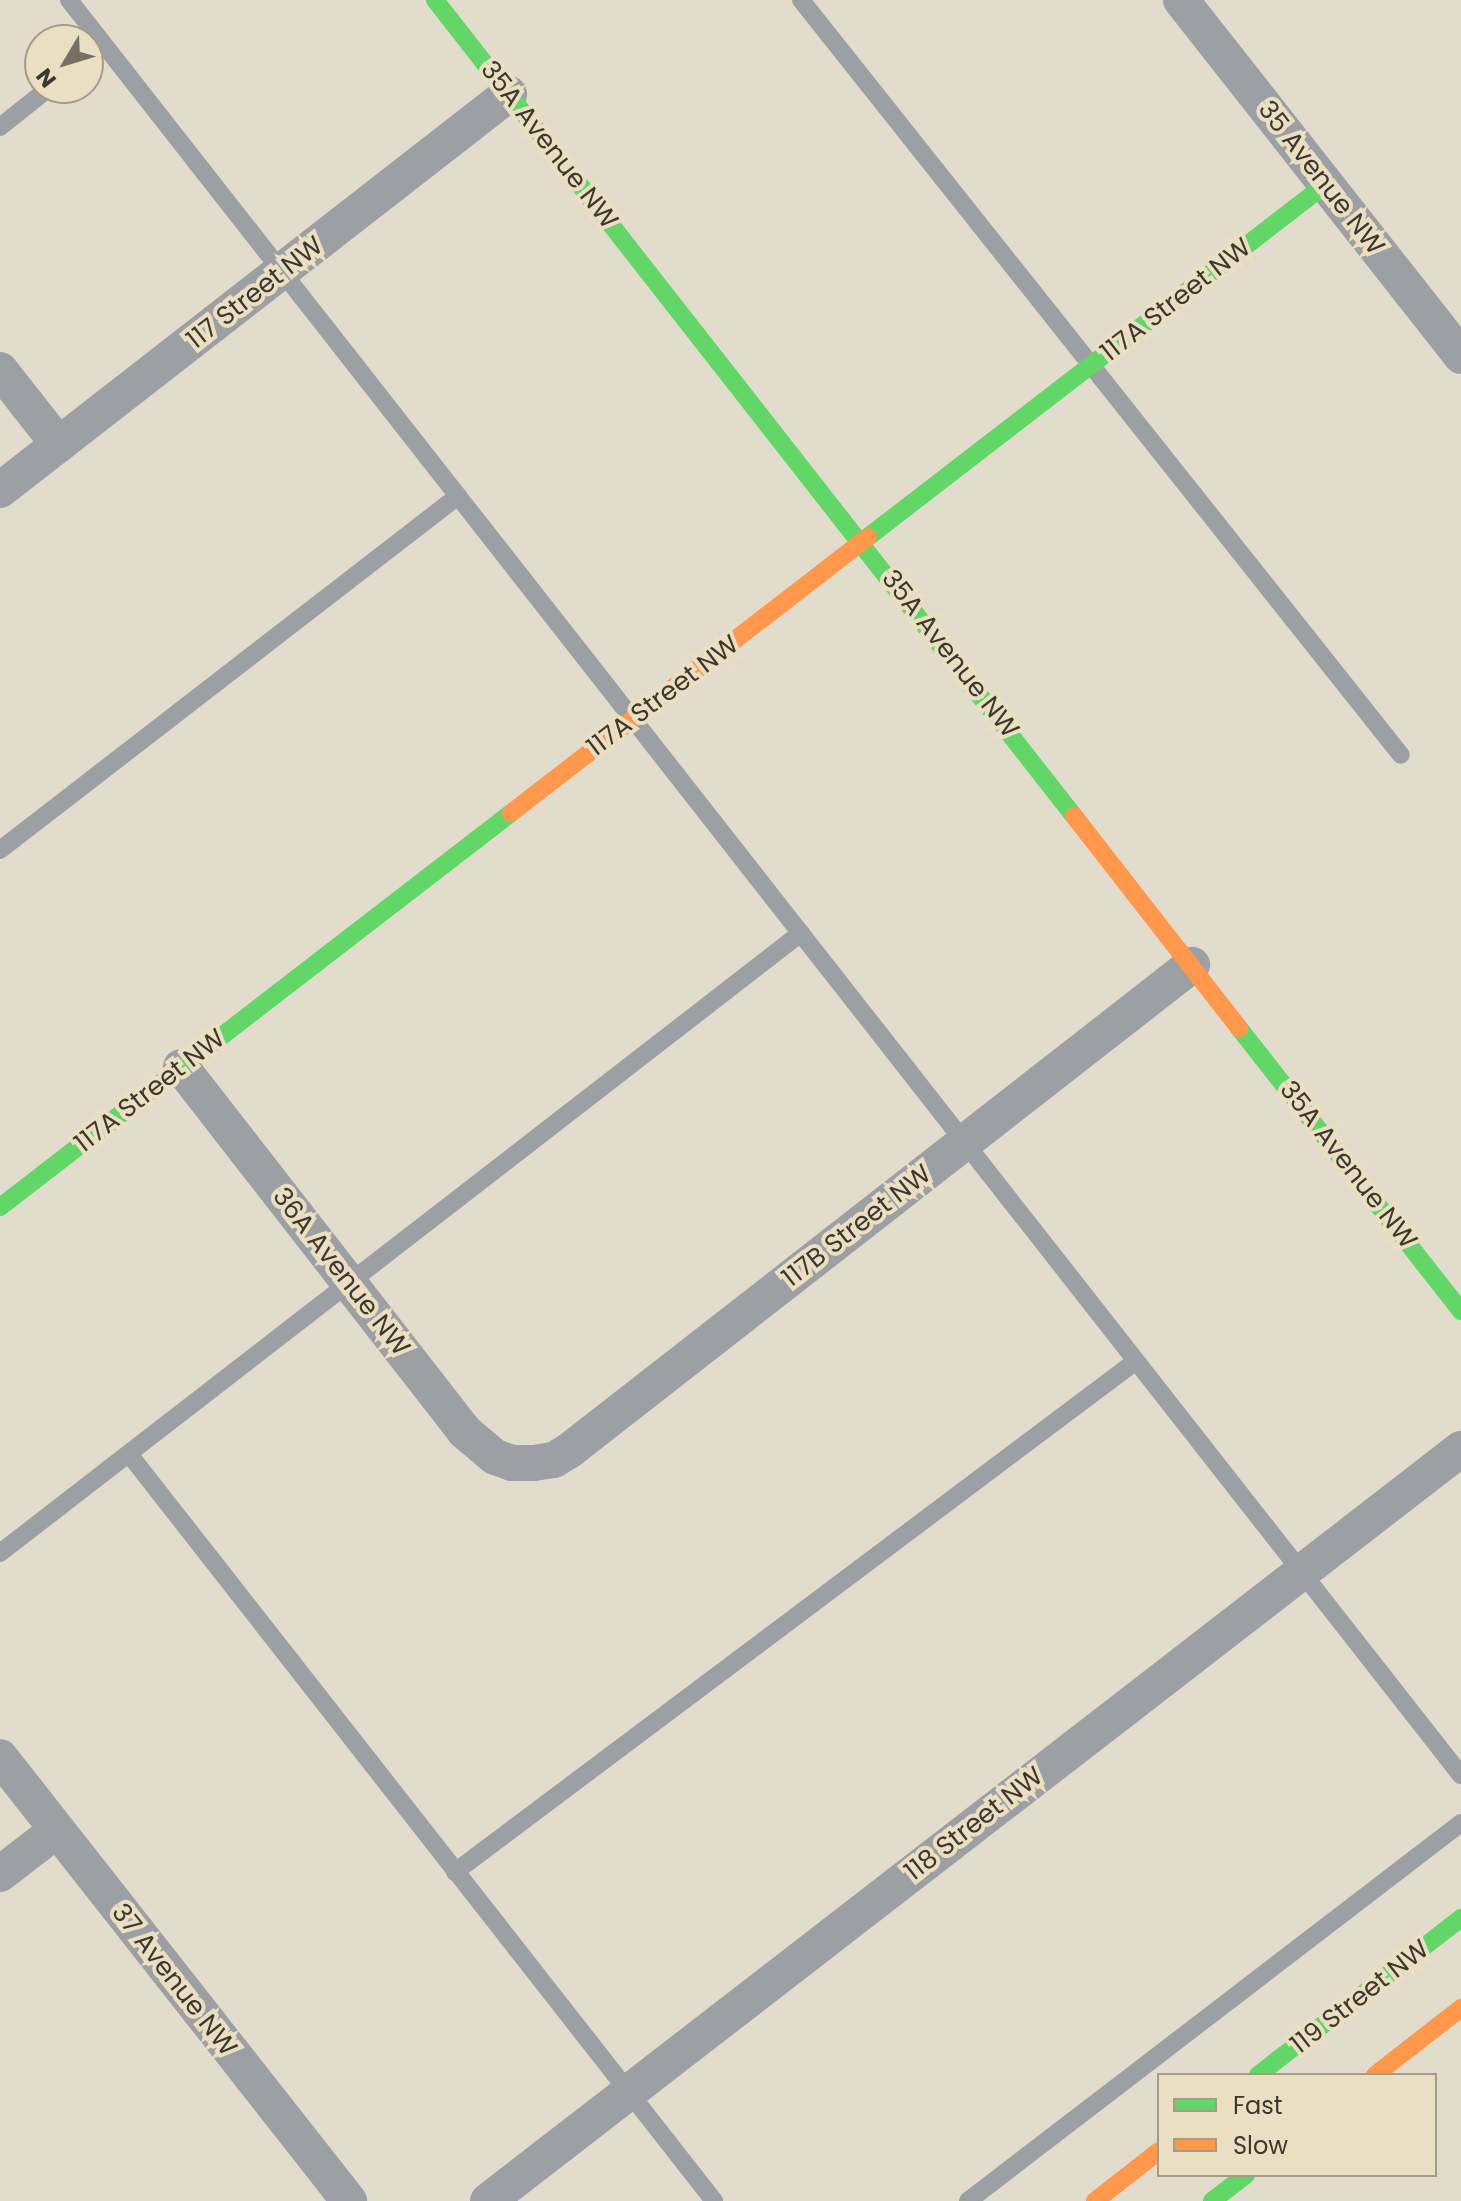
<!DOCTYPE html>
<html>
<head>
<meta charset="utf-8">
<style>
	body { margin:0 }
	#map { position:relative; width:1461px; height:2201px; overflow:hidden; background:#e2dccc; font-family:Poppins,sans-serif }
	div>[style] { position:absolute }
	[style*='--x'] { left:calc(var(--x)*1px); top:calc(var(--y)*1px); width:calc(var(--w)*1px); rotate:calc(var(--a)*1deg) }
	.lane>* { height:18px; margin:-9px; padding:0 9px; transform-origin:9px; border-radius:9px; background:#9ca0a4 }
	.street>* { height:36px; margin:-18px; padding:0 18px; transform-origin:18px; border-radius:18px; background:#9ca0a4 }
	.fast>* { height:18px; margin:-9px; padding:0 9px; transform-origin:9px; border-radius:9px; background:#63d668 }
	.slow>* { height:18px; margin:-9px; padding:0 9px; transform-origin:9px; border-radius:9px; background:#ff974d }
	span { translate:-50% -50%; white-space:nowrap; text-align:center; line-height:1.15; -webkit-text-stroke:8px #ebdfc3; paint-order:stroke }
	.street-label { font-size:26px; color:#3d382d }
	.legend { position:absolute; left:1157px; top:2073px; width:280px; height:104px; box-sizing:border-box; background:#ebdfc3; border:2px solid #a59c87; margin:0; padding:10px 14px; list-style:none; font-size:24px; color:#3d382d }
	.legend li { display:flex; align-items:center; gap:16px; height:40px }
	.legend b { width:40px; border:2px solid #a59c87 }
	.north { position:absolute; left:24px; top:24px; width:80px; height:80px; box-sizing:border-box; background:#ebdfc3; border:2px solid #a59c87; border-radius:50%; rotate:232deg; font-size:22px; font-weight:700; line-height:32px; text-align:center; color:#3d382d }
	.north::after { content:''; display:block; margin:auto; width:28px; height:36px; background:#777165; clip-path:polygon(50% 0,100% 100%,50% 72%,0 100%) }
</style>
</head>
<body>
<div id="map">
	<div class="lane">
		<div style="--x:69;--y:0;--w:2256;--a:51.9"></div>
		<div style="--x:801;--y:0;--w:964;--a:51.53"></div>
		<div style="--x:88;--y:57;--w:20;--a:-37"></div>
		<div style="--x:0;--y:127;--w:63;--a:-38.5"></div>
		<div style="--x:0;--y:850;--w:579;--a:-37.7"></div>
		<div style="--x:129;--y:1454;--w:949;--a:51.93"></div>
		<div style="--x:0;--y:1553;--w:1013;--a:-37.74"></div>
		<div style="--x:455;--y:1872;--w:851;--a:-36.88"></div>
		<div style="--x:968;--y:2201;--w:621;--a:-37.48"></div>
	</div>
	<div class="street">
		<div style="--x:1181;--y:0;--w:453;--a:51.8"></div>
		<div style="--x:0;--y:370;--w:95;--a:51.8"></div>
		<div style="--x:0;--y:490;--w:645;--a:-37.88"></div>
		<div style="--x:181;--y:1067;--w:461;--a:52.1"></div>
		<div style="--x:464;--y:1431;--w:40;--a:40"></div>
		<div style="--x:495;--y:1457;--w:18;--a:19"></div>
		<div style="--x:512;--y:1463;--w:22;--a:0"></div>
		<div style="--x:534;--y:1463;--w:20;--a:-9"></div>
		<div style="--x:554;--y:1460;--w:19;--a:-32"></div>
		<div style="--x:570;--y:1450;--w:789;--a:-37.95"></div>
		<div style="--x:0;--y:1757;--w:565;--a:51.83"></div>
		<div style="--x:0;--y:1874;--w:72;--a:-37.7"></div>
		<div style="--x:488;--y:2201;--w:1230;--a:-37.7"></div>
	</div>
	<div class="fast">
		<div style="--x:435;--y:0;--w:1036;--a:51.94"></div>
		<div style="--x:868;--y:537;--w:578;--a:-37.62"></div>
		<div style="--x:1239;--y:1028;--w:360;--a:51.9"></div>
		<div style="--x:0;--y:1207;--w:645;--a:-37.63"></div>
		<div style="--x:1258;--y:2075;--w:257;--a:-37.7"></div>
		<div style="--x:1212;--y:2201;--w:43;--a:-37.4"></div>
	</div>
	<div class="slow">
		<div style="--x:511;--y:813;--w:451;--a:-37.7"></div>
		<div style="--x:1074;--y:816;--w:269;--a:52.1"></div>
		<div style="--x:1375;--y:2075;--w:109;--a:-37.9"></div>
		<div style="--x:1095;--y:2201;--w:81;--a:-38"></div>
	</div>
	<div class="street-label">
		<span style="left:549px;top:145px;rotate:52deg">35A Avenue NW</span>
		<span style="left:1321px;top:178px;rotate:52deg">35 Avenue NW</span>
		<span style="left:255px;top:293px;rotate:-38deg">117 Street NW</span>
		<span style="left:1176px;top:300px;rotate:-38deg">117A Street NW</span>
		<span style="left:950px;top:654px;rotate:52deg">35A Avenue NW</span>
		<span style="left:663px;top:696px;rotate:-37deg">117A Street NW</span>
		<span style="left:150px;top:1091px;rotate:-38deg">117A Street NW</span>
		<span style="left:1348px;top:1165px;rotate:52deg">35A Avenue NW</span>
		<span style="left:857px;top:1226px;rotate:-38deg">117B Street NW</span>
		<span style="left:341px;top:1272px;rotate:52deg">36A Avenue NW</span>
		<span style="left:974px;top:1824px;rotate:-38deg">118 Street NW</span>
		<span style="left:174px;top:1980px;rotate:52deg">37 Avenue NW</span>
		<span style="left:1360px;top:1997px;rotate:-38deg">119 Street NW</span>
	</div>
	<ul class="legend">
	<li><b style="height:10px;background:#63d668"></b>Fast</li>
	<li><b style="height:10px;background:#ff974d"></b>Slow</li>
	</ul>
	<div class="north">N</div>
</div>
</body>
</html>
